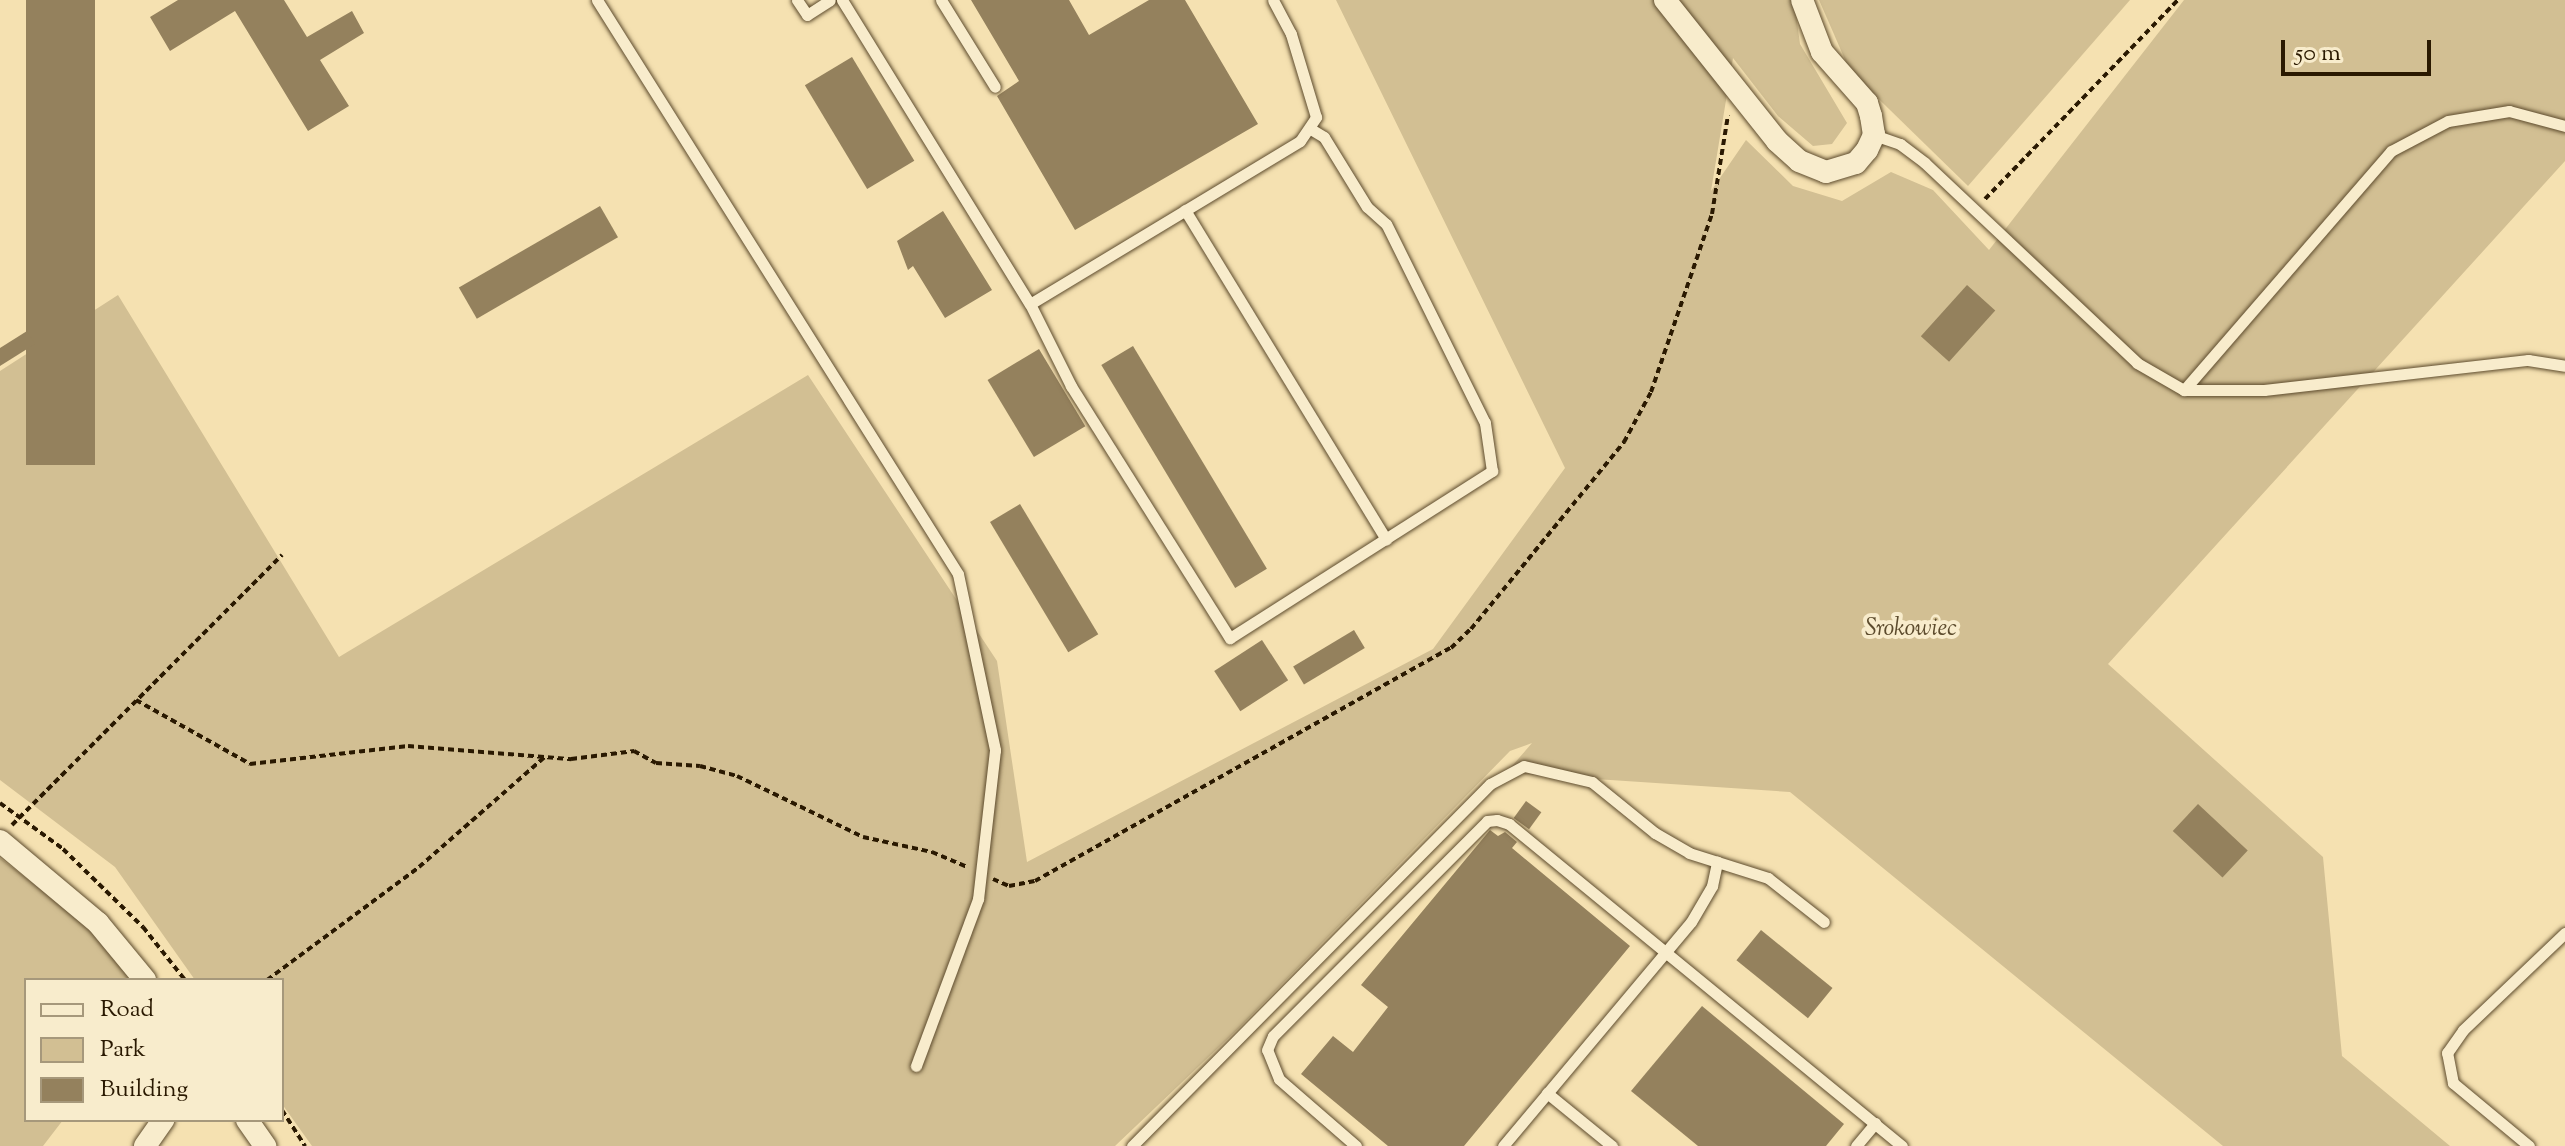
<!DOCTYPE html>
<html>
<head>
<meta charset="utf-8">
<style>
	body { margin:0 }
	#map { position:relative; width:2565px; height:1146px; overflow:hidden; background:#f5e1b1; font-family:"Sorts Mill Goudy",serif }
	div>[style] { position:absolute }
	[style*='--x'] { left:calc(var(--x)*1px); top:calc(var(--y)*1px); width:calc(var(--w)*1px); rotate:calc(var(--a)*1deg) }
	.green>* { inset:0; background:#d2bf93 }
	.building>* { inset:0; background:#94815d; transform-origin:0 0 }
	.path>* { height:4px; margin-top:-2px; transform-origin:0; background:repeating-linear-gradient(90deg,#2a1901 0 6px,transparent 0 10px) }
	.roads { filter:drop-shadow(0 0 2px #5d4b2d) drop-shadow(0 0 2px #5d4b2d) }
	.lane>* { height:11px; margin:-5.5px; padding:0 5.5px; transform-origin:5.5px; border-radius:5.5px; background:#f8eccc }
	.street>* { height:22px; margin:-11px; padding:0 11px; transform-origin:11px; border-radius:11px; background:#f8eccc }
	span { translate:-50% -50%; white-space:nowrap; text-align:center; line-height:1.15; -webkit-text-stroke:8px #f8eccc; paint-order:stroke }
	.park-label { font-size:24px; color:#5c4b2d; font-style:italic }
	.legend { position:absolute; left:24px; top:978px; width:260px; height:144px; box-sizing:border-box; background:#f8eccc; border:2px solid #a6987b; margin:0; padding:10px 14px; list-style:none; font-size:24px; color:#2a1901 }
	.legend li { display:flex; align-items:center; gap:16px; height:40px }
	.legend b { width:40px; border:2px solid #a6987b }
	.scale { position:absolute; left:2281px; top:40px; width:150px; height:36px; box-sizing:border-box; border:4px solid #2a1901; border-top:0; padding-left:10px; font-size:24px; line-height:28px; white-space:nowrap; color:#2a1901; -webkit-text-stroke:6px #f8eccc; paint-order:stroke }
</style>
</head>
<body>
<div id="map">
	<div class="green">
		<div style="clip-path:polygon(1336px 0,1794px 0,1800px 44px,1847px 123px,1832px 144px,1813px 146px,1778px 116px,1733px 58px,1711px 191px,1746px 140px,1793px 186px,1842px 201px,1891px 172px,1933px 190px,1989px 250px,2184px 0,2565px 0,2565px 161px,2108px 664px,2323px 857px,2342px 1056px,2450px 1146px,2223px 1146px,1790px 792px,1506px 773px,1532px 743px,1510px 751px,1239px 1028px,1115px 1146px,312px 1146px,282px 1104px,282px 980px,195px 980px,115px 867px,0 780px,0 371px,118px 295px,339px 657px,808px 375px,997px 661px,1027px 862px,1433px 649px,1565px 468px)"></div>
		<div style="clip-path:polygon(1819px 0,2130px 0,1968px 186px,1850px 71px)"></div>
		<div style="clip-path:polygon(0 858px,98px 933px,131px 980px,26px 980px,26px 1120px,63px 1120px,43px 1146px,0 1146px)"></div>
	</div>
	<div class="building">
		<div style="left:26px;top:0;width:69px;height:465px"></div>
		<div style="clip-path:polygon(178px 0,284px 0,307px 37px,352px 11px,364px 33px,320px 60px,349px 106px,308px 131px,235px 11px,170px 51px,150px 17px)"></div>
		<div style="clip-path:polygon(971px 0,1069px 0,1089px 35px,1149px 0,1185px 0,1258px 124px,1075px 230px,997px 96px,1019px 81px)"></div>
		<div style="left:852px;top:57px;width:121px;height:55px;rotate:59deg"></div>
		<div style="left:600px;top:206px;width:36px;height:163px;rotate:60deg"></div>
		<div style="clip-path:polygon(943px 211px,992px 290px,945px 318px,913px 266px,908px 270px,897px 241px)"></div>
		<div style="left:1967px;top:285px;width:38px;height:69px;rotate:42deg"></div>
		<div style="clip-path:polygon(27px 331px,35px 344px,0 366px,0 348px)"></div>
		<div style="left:1133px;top:346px;width:260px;height:37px;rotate:59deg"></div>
		<div style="left:1039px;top:349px;width:90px;height:60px;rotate:59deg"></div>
		<div style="left:1020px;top:504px;width:152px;height:35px;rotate:59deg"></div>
		<div style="left:1354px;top:630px;width:21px;height:71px;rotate:59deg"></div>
		<div style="left:1262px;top:640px;width:48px;height:57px;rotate:57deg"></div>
		<div style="left:1526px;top:801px;width:19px;height:21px;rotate:36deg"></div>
		<div style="left:2198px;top:804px;width:68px;height:37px;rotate:43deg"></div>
		<div style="clip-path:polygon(1490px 830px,1498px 836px,1505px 832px,1517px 842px,1512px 848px,1630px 946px,1464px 1146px,1388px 1146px,1301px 1074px,1333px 1036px,1353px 1052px,1388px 1007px,1361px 985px)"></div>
		<div style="left:1761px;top:930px;width:92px;height:39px;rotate:39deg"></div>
		<div style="clip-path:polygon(1702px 1006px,1844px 1124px,1826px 1146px,1698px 1146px,1631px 1091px)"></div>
	</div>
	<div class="path">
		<div style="--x:1985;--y:199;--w:277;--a:-45.9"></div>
		<div style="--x:136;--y:700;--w:131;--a:29.3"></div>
		<div style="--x:250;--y:764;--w:159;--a:-6.5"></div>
		<div style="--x:408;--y:746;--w:164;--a:4.6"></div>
		<div style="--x:571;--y:759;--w:64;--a:-7.2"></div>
		<div style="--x:634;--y:751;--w:25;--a:29"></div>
		<div style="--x:656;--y:763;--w:44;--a:3.9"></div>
		<div style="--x:700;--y:766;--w:38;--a:15"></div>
		<div style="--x:737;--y:776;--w:140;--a:25.8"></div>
		<div style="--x:863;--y:837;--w:71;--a:12.3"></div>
		<div style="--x:932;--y:852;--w:38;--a:23"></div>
		<div style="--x:0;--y:803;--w:78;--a:36.1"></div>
		<div style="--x:63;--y:849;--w:112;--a:44.3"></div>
		<div style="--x:143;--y:927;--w:68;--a:51.6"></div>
		<div style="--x:12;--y:825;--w:382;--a:-45"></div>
		<div style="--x:993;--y:879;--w:17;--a:24"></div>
		<div style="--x:1009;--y:886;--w:26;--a:-11"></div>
		<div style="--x:1035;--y:881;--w:477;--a:-29.3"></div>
		<div style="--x:1451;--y:648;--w:28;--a:-44"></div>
		<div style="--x:1471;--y:629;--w:242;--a:-50.7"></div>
		<div style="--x:1624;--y:442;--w:57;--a:-61.6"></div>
		<div style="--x:1651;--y:392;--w:188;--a:-71.1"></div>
		<div style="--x:1712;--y:214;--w:100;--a:-80.8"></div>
		<div style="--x:267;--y:980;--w:189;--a:-36.6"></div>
		<div style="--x:419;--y:867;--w:169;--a:-41.2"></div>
		<div style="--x:282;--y:1110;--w:43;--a:57.4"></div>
	</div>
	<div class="roads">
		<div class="lane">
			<div style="--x:597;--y:0;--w:678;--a:57.83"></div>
			<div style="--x:958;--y:574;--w:180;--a:78.1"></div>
			<div style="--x:995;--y:750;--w:150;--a:96.5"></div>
			<div style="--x:978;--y:899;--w:178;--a:110.4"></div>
			<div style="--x:797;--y:0;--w:18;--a:56"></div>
			<div style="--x:807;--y:15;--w:27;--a:-33"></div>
			<div style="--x:842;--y:0;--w:357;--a:58.3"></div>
			<div style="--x:1030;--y:304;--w:92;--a:63.4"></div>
			<div style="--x:1071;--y:386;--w:298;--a:57.8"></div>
			<div style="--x:1230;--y:638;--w:311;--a:-32.5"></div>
			<div style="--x:1492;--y:471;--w:49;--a:-98.3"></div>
			<div style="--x:1485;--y:423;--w:222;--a:-116.4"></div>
			<div style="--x:1386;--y:224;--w:25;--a:-138"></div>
			<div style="--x:1367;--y:207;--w:82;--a:-121.6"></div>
			<div style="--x:1324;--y:137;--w:17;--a:-149"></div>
			<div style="--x:941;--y:0;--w:102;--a:58.2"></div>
			<div style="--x:1874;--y:135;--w:28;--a:19"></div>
			<div style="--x:1900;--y:144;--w:31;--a:37"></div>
			<div style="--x:1925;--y:163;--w:291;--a:43.3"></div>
			<div style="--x:2137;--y:363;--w:54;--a:29.9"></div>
			<div style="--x:2184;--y:390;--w:80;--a:0"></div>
			<div style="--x:2264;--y:390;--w:266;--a:-6.5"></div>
			<div style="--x:2528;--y:360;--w:37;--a:9"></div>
			<div style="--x:1185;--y:210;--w:386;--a:58.6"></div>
			<div style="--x:1030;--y:304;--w:315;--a:-31.1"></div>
			<div style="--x:1300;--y:141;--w:29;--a:-56"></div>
			<div style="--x:1316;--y:117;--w:87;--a:-106.8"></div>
			<div style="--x:1291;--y:34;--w:38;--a:-118"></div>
			<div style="--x:2184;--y:390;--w:316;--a:-49.1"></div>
			<div style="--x:2391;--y:151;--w:64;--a:-27.8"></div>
			<div style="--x:2448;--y:121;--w:62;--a:-9.3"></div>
			<div style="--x:2509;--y:111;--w:58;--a:15"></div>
			<div style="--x:1547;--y:1093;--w:84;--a:39.2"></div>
			<div style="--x:1132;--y:1146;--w:509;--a:-45.32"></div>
			<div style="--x:1490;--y:784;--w:38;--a:-28"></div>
			<div style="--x:1524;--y:766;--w:70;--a:13.2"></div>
			<div style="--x:1592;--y:782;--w:81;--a:39"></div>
			<div style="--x:1655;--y:833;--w:39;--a:30"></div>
			<div style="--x:1689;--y:853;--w:83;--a:17.6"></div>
			<div style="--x:1768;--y:878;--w:71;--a:38.2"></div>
			<div style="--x:1356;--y:1146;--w:102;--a:-139"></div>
			<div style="--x:1279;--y:1079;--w:31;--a:-112"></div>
			<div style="--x:1267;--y:1050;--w:15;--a:-67"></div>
			<div style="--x:1273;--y:1036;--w:303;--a:-45.1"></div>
			<div style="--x:1487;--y:821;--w:10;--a:-6"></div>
			<div style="--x:1497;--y:820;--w:13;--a:18"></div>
			<div style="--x:1509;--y:824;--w:508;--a:39.33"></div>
			<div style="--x:1503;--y:1146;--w:292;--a:-50"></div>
			<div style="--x:1691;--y:922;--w:42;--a:-59.7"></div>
			<div style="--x:1712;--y:886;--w:25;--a:-78"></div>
			<div style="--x:1856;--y:1146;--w:30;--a:-50"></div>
			<div style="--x:2529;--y:1146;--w:99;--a:-140.3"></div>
			<div style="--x:2453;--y:1083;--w:31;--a:-101"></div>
			<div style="--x:2447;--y:1053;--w:28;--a:-55"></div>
			<div style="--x:2463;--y:1030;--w:141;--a:-43.6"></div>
		</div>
		<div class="street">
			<div style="--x:1665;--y:0;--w:180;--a:51.5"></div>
			<div style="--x:1777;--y:141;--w:30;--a:42"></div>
			<div style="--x:1799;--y:161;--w:29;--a:22"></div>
			<div style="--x:1826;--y:172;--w:31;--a:-17"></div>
			<div style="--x:1856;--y:163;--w:17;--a:-50"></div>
			<div style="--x:1867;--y:150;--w:17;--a:-65"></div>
			<div style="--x:1874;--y:135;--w:19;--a:-99"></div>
			<div style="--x:1871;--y:116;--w:14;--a:-107"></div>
			<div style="--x:1867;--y:103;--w:68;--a:-131.4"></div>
			<div style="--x:1822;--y:52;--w:56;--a:-111"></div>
			<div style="--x:0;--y:841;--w:128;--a:39.9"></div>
			<div style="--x:98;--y:923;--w:74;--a:50.5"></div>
			<div style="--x:247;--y:1120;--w:32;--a:55"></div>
			<div style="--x:145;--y:1146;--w:32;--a:-55"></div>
		</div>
	</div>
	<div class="park-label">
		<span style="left:1911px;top:630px">Srokowiec</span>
	</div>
	<ul class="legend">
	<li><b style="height:10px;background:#f8eccc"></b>Road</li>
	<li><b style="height:22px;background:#d2bf93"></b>Park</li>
	<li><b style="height:22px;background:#94815d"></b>Building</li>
	</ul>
	<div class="scale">50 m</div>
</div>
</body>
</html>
